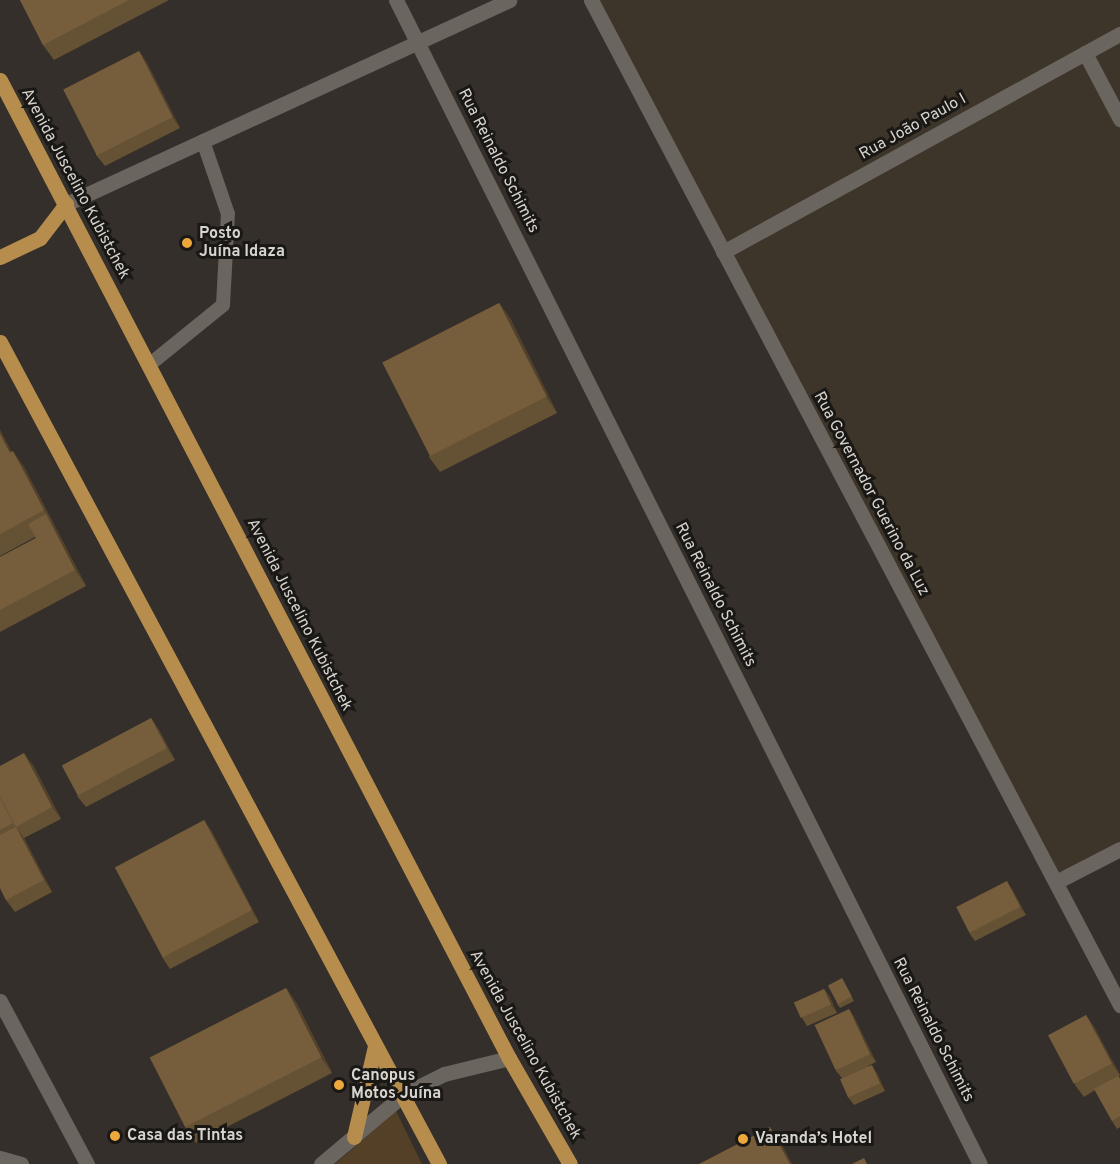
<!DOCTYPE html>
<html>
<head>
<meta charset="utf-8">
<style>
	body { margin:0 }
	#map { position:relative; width:1120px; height:1164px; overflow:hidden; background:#342f2a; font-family:Overpass,sans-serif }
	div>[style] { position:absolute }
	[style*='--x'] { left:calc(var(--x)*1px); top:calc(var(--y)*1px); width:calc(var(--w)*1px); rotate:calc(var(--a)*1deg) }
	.built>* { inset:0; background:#3e352a }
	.green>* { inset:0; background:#534026 }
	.lane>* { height:14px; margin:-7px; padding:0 7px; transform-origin:7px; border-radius:7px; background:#6a655e }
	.street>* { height:15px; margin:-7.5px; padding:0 7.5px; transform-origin:7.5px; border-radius:7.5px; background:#6a655e }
	.primary>* { height:15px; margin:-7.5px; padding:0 7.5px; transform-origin:7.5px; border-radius:7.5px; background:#b68d4d }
	.wall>* { inset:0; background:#655134 }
	.shaded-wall>* { inset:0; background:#53422b }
	.building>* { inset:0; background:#765e3d; transform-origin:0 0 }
	.dots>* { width:16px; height:16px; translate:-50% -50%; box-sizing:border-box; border:3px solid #1a1815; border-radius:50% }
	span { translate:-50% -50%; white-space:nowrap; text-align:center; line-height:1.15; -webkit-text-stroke:6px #1a1815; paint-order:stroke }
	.street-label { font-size:16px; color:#d7d4d0 }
	.poi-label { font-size:16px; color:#d7d4d0; font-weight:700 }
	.left { translate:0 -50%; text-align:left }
</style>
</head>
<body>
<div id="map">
	<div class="built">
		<div style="clip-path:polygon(594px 0,1120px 0,1120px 849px,1056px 882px)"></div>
	</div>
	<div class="green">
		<div style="clip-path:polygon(396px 1111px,422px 1164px,335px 1164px)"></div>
	</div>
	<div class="lane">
		<div style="--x:149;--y:365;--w:95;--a:-39"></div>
		<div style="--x:223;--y:305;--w:91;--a:-86.9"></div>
		<div style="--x:228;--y:214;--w:77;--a:-108.9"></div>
	</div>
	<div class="street">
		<div style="--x:396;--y:0;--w:1302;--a:63.36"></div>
		<div style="--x:591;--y:0;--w:1136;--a:62.24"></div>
		<div style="--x:1085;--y:53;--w:75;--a:62.1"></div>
		<div style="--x:66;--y:204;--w:488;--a:-24.7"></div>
		<div style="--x:723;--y:252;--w:453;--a:-28.8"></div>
		<div style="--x:1056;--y:882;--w:72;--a:-27.3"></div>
		<div style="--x:0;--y:1001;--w:185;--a:61.9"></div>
		<div style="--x:0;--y:1158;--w:22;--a:16"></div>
		<div style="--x:321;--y:1164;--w:109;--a:-40.1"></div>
		<div style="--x:404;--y:1094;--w:45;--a:-26.6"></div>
		<div style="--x:444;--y:1074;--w:67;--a:-13.8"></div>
	</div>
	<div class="primary">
		<div style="--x:0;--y:80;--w:1103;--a:62.51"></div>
		<div style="--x:509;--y:1058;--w:122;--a:60.1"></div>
		<div style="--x:0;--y:257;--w:44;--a:-25.4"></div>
		<div style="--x:40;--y:238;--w:43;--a:-52.6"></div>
		<div style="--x:0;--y:342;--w:932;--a:61.89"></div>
		<div style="--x:354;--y:1137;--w:93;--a:-77"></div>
	</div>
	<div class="wall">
		<div style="clip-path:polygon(20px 0,169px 0,54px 60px,43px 45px)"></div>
		<div style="clip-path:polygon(139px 51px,147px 63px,180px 128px,105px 166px,96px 155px)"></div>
		<div style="clip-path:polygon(499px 303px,510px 318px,557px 413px,440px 472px,429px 457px)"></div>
		<div style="clip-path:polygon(0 430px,11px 452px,24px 467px,86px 586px,0 632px,0 557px,36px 538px,35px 537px,0 556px)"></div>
		<div style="clip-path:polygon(151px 718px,159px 730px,175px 760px,86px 807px,77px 796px)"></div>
		<div style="clip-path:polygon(33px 765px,61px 819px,24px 838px,52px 892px,15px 912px,6px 900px,0 888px,0 766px)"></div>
		<div style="clip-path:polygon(204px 820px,212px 832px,259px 922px,170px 969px,162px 957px)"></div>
		<div style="clip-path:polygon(1012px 889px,1026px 915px,975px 941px,969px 933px)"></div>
		<div style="clip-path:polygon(842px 978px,854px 1001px,840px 1008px,837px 1004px)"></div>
		<div style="clip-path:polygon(286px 988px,297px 1004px,332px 1073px,196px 1143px,185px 1127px)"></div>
		<div style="clip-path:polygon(824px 989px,830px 997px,837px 1013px,807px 1026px,802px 1018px)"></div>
		<div style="clip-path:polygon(849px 1009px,854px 1017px,876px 1062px,868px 1066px,877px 1073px,885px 1091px,854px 1105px,848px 1097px,842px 1078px,836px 1071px)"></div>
		<div style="clip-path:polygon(1086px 1015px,1094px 1027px,1120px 1075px,1119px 1077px,1120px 1078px,1120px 1127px,1117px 1129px,1112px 1121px,1095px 1090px,1084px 1097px,1075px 1085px)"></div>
	</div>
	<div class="shaded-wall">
		<div style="clip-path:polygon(139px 51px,147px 63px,180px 128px,172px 117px)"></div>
		<div style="clip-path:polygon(499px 303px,510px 318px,557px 413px,546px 397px)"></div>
		<div style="clip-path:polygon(0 430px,21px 469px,12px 457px,0 434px)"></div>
		<div style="clip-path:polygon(13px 451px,24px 467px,55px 526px,44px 510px)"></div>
		<div style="clip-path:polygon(46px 514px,57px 530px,86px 586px,75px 570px)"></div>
		<div style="clip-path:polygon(151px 718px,159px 730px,175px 760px,167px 748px)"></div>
		<div style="clip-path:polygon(24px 753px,33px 765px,61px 819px,52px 807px)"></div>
		<div style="clip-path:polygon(204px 820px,212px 832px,259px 922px,251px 910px)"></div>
		<div style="clip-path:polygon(16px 827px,24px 838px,52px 892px,44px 880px)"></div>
		<div style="clip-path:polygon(1007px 881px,1012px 889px,1026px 915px,1020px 907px)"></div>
		<div style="clip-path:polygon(286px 988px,297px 1004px,332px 1073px,321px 1058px)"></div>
		<div style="clip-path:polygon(824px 989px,830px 997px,837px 1013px,831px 1005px)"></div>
		<div style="clip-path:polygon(849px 1009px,854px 1017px,876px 1062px,870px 1054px)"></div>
		<div style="clip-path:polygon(1086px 1015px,1094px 1027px,1120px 1075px,1112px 1064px)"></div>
		<div style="clip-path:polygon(872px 1065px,877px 1073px,885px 1091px,880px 1083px)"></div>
		<div style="clip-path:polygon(770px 1127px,779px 1139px,792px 1164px,790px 1164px)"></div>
	</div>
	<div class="building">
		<div style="clip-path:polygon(20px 0,129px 0,43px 45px)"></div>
		<div style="left:139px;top:51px;width:74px;height:85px;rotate:63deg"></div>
		<div style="left:499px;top:303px;width:105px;height:131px;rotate:63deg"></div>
		<div style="clip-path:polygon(0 434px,10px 453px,0 458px)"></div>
		<div style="clip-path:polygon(13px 451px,44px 510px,0 534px,0 458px)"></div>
		<div style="clip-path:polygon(46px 514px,75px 570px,0 610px,0 557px,36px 538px,28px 524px)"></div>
		<div style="left:151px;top:718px;width:34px;height:101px;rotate:62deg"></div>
		<div style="clip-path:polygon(24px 753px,52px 807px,16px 827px,44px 880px,6px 900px,0 888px,0 835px,16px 827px,0 796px,0 766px)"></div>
		<div style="clip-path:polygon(0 798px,13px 823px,0 830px)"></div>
		<div style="left:204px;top:820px;width:102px;height:101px;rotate:62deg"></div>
		<div style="left:1007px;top:881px;width:29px;height:57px;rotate:63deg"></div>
		<div style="left:842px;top:978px;width:21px;height:16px;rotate:62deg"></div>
		<div style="left:286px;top:988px;width:78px;height:153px;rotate:63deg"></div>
		<div style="left:824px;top:989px;width:17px;height:33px;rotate:66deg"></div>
		<div style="left:849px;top:1009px;width:50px;height:38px;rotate:65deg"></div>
		<div style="left:1086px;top:1015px;width:55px;height:43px;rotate:62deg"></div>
		<div style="left:872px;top:1065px;width:20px;height:35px;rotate:66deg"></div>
		<div style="clip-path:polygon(1118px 1076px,1120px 1079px,1120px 1116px,1112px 1121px,1094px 1089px)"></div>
		<div style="clip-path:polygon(770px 1127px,790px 1164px,699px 1164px)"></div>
		<div style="clip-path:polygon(864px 1158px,867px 1164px,852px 1164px)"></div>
	</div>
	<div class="dots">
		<div style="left:187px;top:243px;background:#eda83b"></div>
		<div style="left:339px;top:1085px;background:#eda83b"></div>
		<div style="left:115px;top:1136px;background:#eda83b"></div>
		<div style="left:743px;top:1139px;background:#eda83b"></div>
	</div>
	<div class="street-label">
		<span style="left:913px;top:127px;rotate:-29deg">Rua João Paulo I</span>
		<span style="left:498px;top:161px;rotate:63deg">Rua Reinaldo Schimits</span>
		<span style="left:75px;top:184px;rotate:62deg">Avenida Juscelino Kubistchek</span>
		<span style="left:871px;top:494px;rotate:62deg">Rua Governador Guerino da Luz</span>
		<span style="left:715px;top:595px;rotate:63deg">Rua Reinaldo Schimits</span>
		<span style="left:299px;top:615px;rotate:63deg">Avenida Juscelino Kubistchek</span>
		<span style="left:933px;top:1030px;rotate:63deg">Rua Reinaldo Schimits</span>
		<span style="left:525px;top:1045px;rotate:61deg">Avenida Juscelino Kubistchek</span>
	</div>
	<div class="poi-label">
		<span class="left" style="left:199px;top:243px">Posto<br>Juína Idaza</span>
		<span class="left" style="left:351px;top:1085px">Canopus<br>Motos Juína</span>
		<span class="left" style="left:127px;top:1136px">Casa das Tintas</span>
		<span class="left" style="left:755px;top:1139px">Varanda’s Hotel</span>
	</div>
</div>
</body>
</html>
